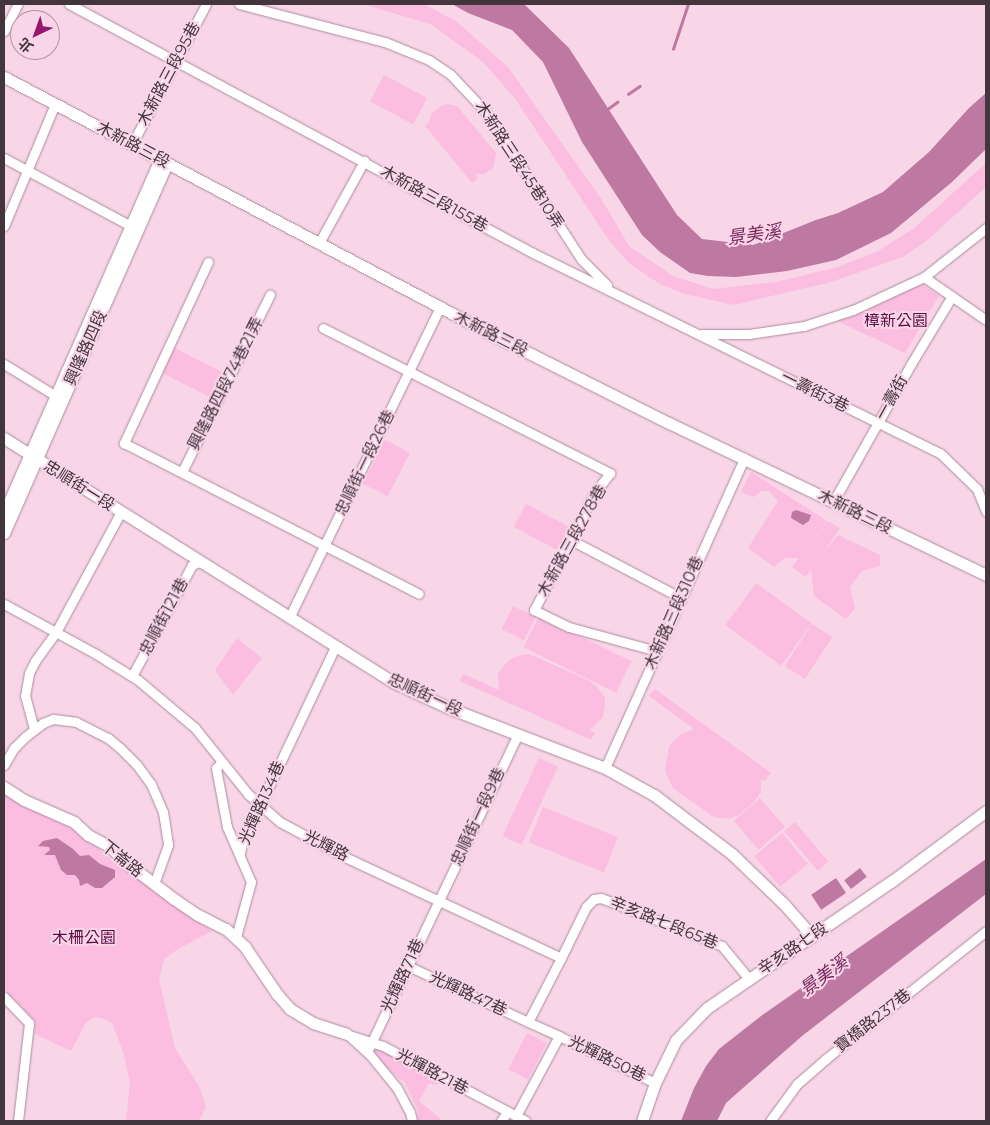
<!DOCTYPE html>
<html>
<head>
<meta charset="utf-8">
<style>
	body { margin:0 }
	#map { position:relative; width:990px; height:1125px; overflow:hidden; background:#f8d6e8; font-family:Montserrat,"Noto Sans TC",sans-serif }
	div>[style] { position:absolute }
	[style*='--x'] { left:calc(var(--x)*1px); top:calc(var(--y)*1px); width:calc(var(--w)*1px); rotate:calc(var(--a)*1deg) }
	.green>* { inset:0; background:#fbbde0; transform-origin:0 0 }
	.water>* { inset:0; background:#bd79a1; transform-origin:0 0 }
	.stream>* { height:2.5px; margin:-1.25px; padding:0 1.25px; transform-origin:1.25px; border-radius:1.25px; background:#bd79a1 }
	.roads { filter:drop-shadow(0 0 1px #ab8b9d) drop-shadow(0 0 1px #ab8b9d) }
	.street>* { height:9px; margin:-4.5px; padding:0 4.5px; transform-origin:4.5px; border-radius:4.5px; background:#fff }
	.secondary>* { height:11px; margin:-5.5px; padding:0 5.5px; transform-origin:5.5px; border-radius:5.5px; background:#fff }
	span { translate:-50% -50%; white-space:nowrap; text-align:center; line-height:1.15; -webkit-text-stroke:4px #f8d6e8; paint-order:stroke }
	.street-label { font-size:16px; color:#42353c }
	.park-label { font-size:16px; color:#5e0b45 }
	.water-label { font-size:18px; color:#77265b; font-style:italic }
	.frame { position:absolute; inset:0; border:5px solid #42353c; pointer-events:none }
	.north { position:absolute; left:10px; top:10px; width:50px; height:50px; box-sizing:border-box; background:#f8d6e8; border:1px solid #af96a3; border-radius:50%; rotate:222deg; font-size:14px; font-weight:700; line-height:20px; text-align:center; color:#42353c }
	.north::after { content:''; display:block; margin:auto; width:18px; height:22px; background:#96166f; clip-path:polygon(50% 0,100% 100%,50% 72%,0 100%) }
</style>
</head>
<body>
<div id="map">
	<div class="green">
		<div style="clip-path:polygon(362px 4px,424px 4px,456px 21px,508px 67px,602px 200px,629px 246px,673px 276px,713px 289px,776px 282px,838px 267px,878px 251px,913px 229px,986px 163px,986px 187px,925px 242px,903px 257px,828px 283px,733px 305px,682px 293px,660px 284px,630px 264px,608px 239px,516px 100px,483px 62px,430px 24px)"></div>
		<div style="left:384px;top:75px;width:49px;height:30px;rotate:28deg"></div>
		<div style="clip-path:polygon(448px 104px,457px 106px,496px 153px,493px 169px,484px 174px,476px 174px,478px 178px,472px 183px,425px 126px,429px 122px,431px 114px,441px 106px)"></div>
		<div style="clip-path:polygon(922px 284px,939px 296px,905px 353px,835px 320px)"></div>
		<div style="left:175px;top:348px;width:56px;height:28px;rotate:27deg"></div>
		<div style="left:385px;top:440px;width:28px;height:49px;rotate:27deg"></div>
		<div style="clip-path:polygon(751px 472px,827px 521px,808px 546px,828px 521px,840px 528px,823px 553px,838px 535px,880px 555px,880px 566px,862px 571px,850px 587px,855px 608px,846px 619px,814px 596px,811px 570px,805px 577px,792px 567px,799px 558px,785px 558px,774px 567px,748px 548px,778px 501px,769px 491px,761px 491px,754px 497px,741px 492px)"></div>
		<div style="left:526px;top:504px;width:50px;height:26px;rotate:28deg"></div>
		<div style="left:756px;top:583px;width:69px;height:52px;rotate:36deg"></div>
		<div style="left:513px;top:606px;width:25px;height:26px;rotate:26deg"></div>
		<div style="left:539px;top:616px;width:103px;height:35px;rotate:26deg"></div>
		<div style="left:812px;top:624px;width:24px;height:50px;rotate:33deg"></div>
		<div style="clip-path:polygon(237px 638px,262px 658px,233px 695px,215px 670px)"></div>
		<div style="clip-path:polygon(529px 654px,588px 680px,598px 688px,605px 698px,605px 706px,603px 717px,590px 730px,595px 733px,591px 740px,460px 681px,463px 674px,499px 690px,498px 674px,502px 668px,508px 661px,517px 656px)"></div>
		<div style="clip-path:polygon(655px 689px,771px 773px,765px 781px,761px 779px,761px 792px,753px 803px,739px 815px,729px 819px,714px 817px,673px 788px,665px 771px,669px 746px,681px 734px,694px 729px,649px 696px)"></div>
		<div style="left:539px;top:758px;width:21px;height:86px;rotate:25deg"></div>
		<div style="clip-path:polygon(4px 794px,42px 809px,53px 811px,113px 861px,212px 931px,178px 949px,164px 959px,159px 979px,175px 1048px,200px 1088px,206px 1107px,199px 1121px,126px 1121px,130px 1083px,124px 1055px,112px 1023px,105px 1019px,94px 1017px,86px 1023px,71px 1051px,35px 1034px,35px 1021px,4px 989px)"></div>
		<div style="left:760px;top:798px;width:38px;height:35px;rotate:49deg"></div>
		<div style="left:543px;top:807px;width:81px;height:38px;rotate:22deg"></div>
		<div style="left:795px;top:822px;width:52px;height:14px;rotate:50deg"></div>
		<div style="left:782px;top:833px;width:40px;height:36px;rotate:50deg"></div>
		<div style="left:527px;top:1033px;width:22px;height:41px;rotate:27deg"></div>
		<div style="clip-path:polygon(378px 1048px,442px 1082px,436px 1085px,429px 1083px,419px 1101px,443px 1121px,418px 1121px,418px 1110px,405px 1083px,373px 1057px,373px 1052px)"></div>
	</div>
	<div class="water">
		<div style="clip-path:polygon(452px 4px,524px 4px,569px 48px,677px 215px,702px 239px,753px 245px,816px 220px,838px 213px,883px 192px,929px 152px,969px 108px,986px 93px,986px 149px,952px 182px,891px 233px,836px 260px,787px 271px,736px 277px,708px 276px,690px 273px,660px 252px,642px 235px,582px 142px,543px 62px,512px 30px,468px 13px)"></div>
		<div style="clip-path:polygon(796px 510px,811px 515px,809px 521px,803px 525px,791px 518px,792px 512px)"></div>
		<div style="clip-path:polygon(57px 838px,73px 849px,80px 856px,89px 855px,100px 864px,115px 870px,115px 877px,102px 888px,95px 888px,87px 883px,80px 886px,79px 880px,75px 875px,67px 875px,61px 870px,55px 855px,44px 855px,50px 850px,49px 847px,38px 846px,43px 841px)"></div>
		<div style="clip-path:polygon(986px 859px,986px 894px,802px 1036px,726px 1103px,717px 1121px,681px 1121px,694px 1088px,706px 1066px,719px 1049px,761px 1016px)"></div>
		<div style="left:860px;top:868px;width:11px;height:20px;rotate:52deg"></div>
		<div style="left:836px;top:878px;width:18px;height:30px;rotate:56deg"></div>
	</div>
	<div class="stream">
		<div style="--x:673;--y:49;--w:47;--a:-71.6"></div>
		<div style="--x:628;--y:94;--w:14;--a:-34"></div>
		<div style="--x:606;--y:110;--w:14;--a:-36"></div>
	</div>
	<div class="roads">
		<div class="street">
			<div style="--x:69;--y:4;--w:527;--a:28.22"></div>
			<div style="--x:533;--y:253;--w:453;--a:26.2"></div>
			<div style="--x:940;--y:453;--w:52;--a:44.2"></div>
			<div style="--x:977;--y:489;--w:24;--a:68"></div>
			<div style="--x:239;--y:4;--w:151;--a:14.6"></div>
			<div style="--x:385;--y:42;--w:48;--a:22.2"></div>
			<div style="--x:429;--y:60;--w:25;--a:34"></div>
			<div style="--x:450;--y:74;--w:51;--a:46.6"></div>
			<div style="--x:485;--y:111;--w:176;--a:57"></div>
			<div style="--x:581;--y:259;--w:37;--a:45"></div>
			<div style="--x:4;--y:31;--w:30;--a:-63"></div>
			<div style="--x:132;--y:144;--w:158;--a:-62.1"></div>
			<div style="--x:4;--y:158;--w:144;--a:28.2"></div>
			<div style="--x:4;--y:226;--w:132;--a:-67.3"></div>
			<div style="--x:319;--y:243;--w:94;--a:-61.2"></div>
			<div style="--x:208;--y:262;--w:200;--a:114.9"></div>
			<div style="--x:124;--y:443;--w:331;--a:27.1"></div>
			<div style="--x:924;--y:277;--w:75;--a:34.7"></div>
			<div style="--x:323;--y:328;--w:322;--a:26.8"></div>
			<div style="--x:610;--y:473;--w:24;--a:128"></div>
			<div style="--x:595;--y:492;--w:133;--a:117.3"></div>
			<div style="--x:534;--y:610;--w:39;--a:26"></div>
			<div style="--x:569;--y:627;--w:91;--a:15.3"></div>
			<div style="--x:702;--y:334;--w:47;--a:0"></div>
			<div style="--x:749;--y:334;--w:56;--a:-8.3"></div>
			<div style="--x:804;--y:326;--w:52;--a:-18.1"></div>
			<div style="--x:853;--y:310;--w:78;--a:-24.9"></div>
			<div style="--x:924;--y:277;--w:79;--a:-38.3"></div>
			<div style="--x:4;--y:364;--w:61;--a:31.6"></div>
			<div style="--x:182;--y:472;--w:198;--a:-63.6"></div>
			<div style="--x:833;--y:502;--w:159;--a:-60.5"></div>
			<div style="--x:911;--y:364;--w:79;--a:-58.9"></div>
			<div style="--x:571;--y:540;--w:124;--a:27.8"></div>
			<div style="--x:4;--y:604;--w:105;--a:28.5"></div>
			<div style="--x:96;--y:654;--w:49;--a:31.8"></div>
			<div style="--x:138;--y:680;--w:75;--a:40.1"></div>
			<div style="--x:195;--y:728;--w:85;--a:51.2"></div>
			<div style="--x:248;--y:794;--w:43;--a:41.2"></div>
			<div style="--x:280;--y:822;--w:76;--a:28.2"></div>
			<div style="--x:347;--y:858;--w:236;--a:25"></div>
			<div style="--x:561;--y:958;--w:72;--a:117.3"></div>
			<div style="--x:528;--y:1022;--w:34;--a:24"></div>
			<div style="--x:559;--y:1036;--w:91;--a:118.3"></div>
			<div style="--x:289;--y:618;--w:346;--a:-64.1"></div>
			<div style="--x:132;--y:676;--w:126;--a:-61.6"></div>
			<div style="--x:192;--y:565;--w:8;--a:-23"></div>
			<div style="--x:34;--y:729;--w:34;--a:-105"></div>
			<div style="--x:25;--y:696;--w:23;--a:-80"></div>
			<div style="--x:29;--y:673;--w:13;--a:-63"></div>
			<div style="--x:35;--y:661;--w:36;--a:-54"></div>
			<div style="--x:56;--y:632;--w:136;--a:-61.6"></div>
			<div style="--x:222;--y:762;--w:8;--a:135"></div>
			<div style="--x:216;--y:768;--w:60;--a:79.4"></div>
			<div style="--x:227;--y:827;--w:60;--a:66.4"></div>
			<div style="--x:251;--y:882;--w:57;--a:105.3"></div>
			<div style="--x:4;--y:765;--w:20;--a:-60"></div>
			<div style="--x:14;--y:748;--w:16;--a:-45"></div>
			<div style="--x:25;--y:737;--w:23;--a:-38"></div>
			<div style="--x:43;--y:723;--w:11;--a:-22"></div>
			<div style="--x:53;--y:719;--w:23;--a:7"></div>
			<div style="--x:76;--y:722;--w:36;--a:27"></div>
			<div style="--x:108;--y:738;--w:16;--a:40"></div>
			<div style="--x:120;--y:748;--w:24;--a:45"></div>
			<div style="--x:137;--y:765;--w:24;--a:54"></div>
			<div style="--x:151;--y:784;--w:30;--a:67"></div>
			<div style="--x:163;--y:812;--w:33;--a:81"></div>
			<div style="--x:168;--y:845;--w:41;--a:109.7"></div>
			<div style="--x:605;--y:768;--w:340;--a:-65.8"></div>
			<div style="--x:240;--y:853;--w:10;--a:-79"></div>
			<div style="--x:242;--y:843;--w:217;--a:-64.6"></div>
			<div style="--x:561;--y:958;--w:57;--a:-63.9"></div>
			<div style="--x:586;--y:907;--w:11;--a:-45"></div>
			<div style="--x:594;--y:899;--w:7;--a:-8"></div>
			<div style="--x:601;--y:898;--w:130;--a:21.6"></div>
			<div style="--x:722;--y:946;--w:43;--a:50.7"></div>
			<div style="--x:408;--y:966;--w:132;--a:25"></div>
			<div style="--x:4;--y:997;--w:36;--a:46"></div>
			<div style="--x:29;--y:1023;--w:99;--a:96.4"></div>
			<div style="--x:346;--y:1034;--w:39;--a:18"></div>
			<div style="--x:383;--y:1046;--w:161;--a:27.7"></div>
			<div style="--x:349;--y:1036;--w:28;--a:42"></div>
			<div style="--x:370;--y:1055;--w:43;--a:50.7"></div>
			<div style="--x:397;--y:1088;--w:27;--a:62"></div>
			<div style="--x:410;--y:1112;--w:9;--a:77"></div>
			<div style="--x:559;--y:1036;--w:107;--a:26.1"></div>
			<div style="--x:367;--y:1052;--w:352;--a:-64.6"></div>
			<div style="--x:501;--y:1121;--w:11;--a:-56"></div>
			<div style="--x:770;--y:1121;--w:46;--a:-53.9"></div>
			<div style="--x:797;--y:1084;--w:40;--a:-41"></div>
			<div style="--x:827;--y:1058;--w:203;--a:-38.6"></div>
		</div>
		<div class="secondary">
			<div style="--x:4;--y:77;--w:551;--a:27.82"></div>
			<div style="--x:491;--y:334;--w:199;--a:26.6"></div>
			<div style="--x:669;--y:423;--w:352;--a:25.6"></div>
			<div style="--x:4;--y:438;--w:461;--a:32.1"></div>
			<div style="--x:395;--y:683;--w:60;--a:24.8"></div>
			<div style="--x:449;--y:708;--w:167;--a:21"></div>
			<div style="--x:605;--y:768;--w:56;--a:28.9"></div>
			<div style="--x:654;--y:795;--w:98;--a:37.1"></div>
			<div style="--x:732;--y:854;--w:72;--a:43.9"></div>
			<div style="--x:784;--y:904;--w:43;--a:48.8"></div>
			<div style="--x:4;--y:513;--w:387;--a:-66.2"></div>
			<div style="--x:4;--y:533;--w:404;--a:-66.2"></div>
			<div style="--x:4;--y:787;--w:24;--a:33"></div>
			<div style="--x:24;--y:800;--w:55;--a:23.7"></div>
			<div style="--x:74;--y:822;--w:19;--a:43"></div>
			<div style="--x:88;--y:835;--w:24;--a:28"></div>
			<div style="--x:109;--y:846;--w:26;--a:43"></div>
			<div style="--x:128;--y:864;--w:58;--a:37.3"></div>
			<div style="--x:174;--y:899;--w:29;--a:34"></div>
			<div style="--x:198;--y:915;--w:31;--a:27"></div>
			<div style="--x:226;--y:929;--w:26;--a:43"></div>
			<div style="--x:245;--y:947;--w:57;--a:55.8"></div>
			<div style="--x:277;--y:994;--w:20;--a:49"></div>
			<div style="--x:290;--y:1009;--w:27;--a:31"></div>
			<div style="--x:313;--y:1023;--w:35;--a:18"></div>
			<div style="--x:642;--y:1121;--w:40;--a:-71.1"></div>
			<div style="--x:655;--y:1083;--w:48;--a:-64"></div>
			<div style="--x:676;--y:1040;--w:45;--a:-45.9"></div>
			<div style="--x:707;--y:1008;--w:224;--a:-34.5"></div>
			<div style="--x:892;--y:881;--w:117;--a:-36.7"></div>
		</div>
	</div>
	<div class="street-label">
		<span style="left:169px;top:74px;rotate:-62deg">木新路三段95巷</span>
		<span style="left:133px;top:145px;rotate:28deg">木新路三段</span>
		<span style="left:519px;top:165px;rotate:57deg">木新路三段45巷10弄</span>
		<span style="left:434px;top:199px;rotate:29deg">木新路三段155巷</span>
		<span style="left:491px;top:334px;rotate:27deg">木新路三段</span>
		<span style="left:86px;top:348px;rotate:-66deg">興隆路四段</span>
		<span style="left:226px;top:384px;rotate:-63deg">興隆路四段74巷21弄</span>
		<span style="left:815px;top:392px;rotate:26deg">一壽街3巷</span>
		<span style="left:892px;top:398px;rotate:-61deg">一壽街</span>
		<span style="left:365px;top:463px;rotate:-64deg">忠順街一段26巷</span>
		<span style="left:79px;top:486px;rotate:32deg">忠順街一段</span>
		<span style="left:855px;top:512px;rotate:26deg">木新路三段</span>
		<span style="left:572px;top:541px;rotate:-61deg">木新路三段278巷</span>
		<span style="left:674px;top:613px;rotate:-66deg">木新路三段310巷</span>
		<span style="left:164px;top:617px;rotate:-62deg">忠順街121巷</span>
		<span style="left:425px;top:695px;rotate:25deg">忠順街一段</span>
		<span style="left:262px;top:803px;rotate:-66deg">光輝路134巷</span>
		<span style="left:478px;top:817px;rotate:-65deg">忠順街一段9巷</span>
		<span style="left:326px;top:846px;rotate:27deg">光輝路</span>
		<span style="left:122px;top:859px;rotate:39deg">下崙路</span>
		<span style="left:664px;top:923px;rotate:22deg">辛亥路七段65巷</span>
		<span style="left:793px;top:949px;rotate:-34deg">辛亥路七段</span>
		<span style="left:403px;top:976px;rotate:-65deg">光輝路71巷</span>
		<span style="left:468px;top:994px;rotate:25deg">光輝路47巷</span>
		<span style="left:873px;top:1021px;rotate:-38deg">寶橋路237巷</span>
		<span style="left:607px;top:1059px;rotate:26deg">光輝路50巷</span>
		<span style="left:432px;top:1072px;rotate:28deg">光輝路21巷</span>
	</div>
	<div class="park-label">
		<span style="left:896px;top:321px">樟新公園</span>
		<span style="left:84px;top:938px">木柵公園</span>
	</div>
	<div class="water-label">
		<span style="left:754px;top:235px;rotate:-8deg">景美溪</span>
		<span style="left:824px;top:976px;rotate:-37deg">景美溪</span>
	</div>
	<div class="frame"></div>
	<div class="north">北</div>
</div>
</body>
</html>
